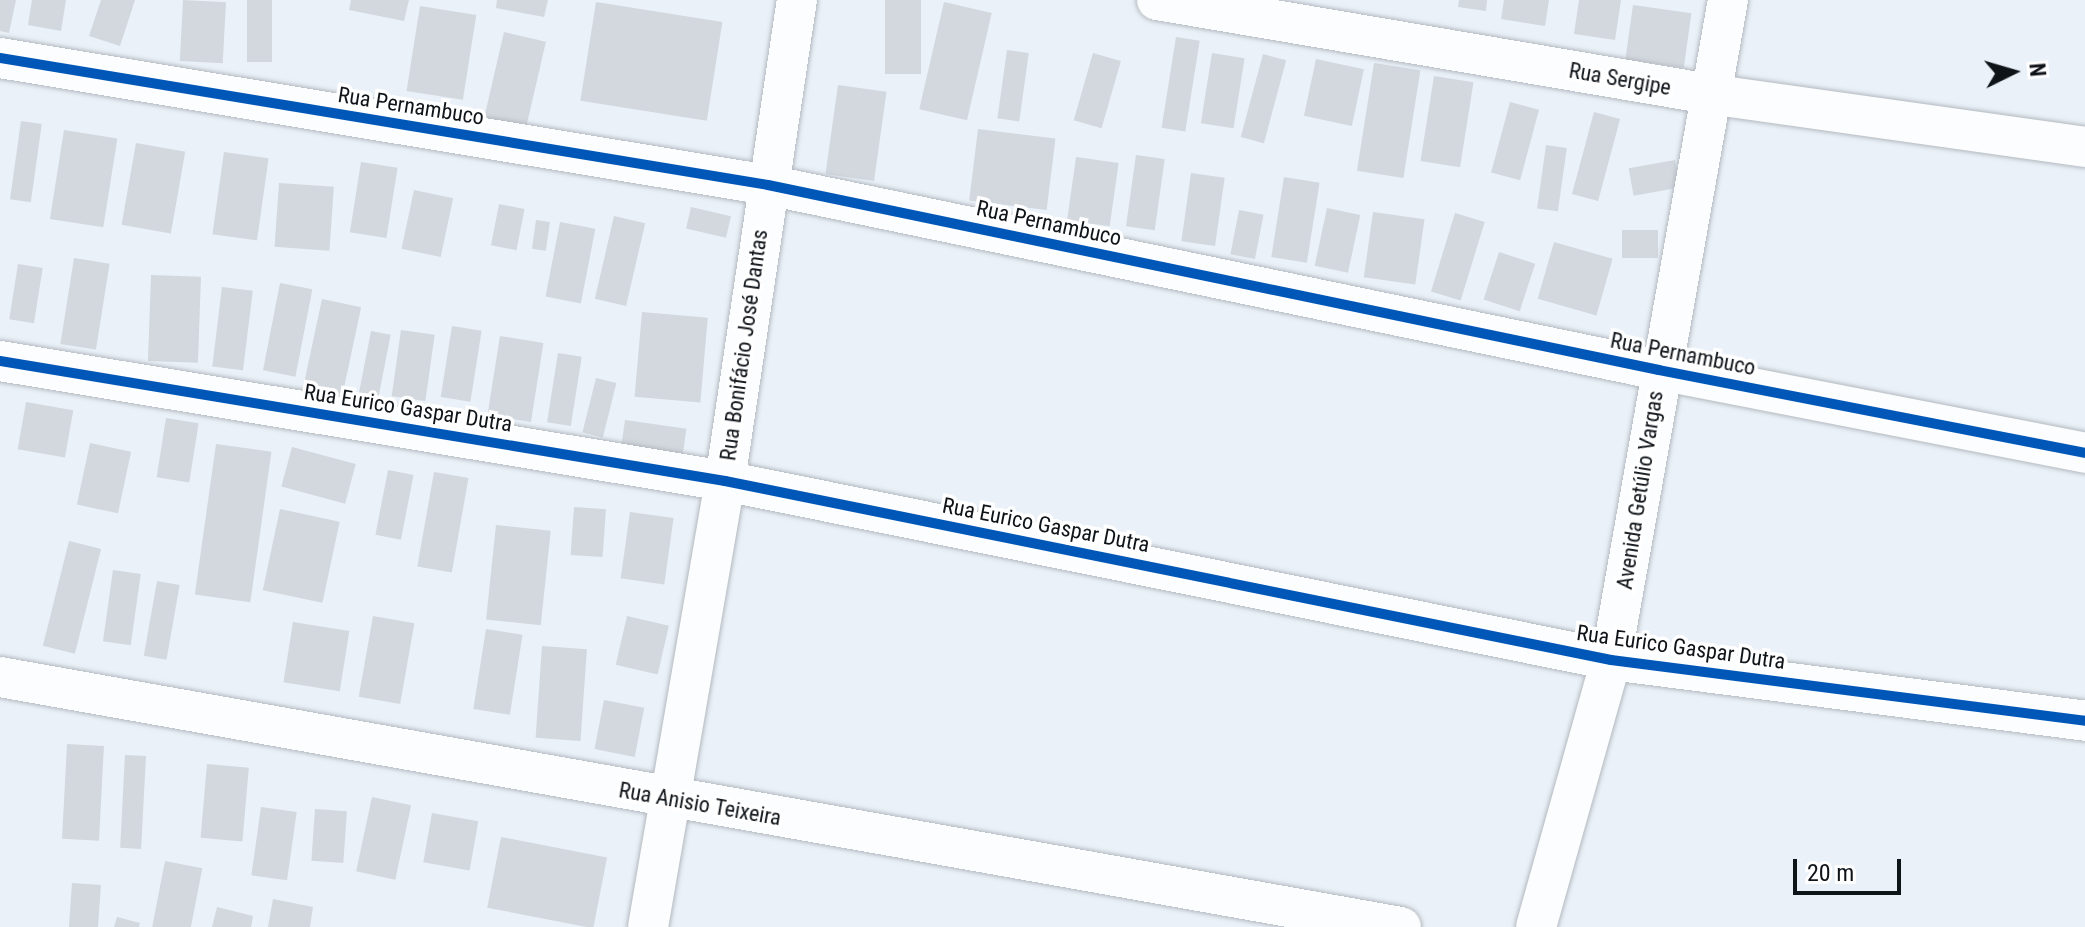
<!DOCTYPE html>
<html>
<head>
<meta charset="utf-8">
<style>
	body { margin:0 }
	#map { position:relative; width:2085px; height:927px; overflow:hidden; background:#eaf1f8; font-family:"Roboto Condensed",sans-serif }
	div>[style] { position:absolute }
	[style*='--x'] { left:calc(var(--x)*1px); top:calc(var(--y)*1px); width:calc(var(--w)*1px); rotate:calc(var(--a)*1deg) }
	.building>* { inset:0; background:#d2d8de; transform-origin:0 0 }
	.roads { filter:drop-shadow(0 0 2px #b3b9bf) drop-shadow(0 0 2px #b3b9bf) }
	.street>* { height:40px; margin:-20px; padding:0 20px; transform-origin:20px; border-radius:20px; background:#fcfdfe }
	.cycleway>* { height:10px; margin:-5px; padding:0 5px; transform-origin:5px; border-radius:5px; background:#0057b8 }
	span { translate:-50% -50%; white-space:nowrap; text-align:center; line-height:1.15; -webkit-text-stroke:7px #fff; paint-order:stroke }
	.street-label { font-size:22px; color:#0f1419 }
	.north { position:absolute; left:1973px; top:32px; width:80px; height:80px; -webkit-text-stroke:6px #fff; paint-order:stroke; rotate:85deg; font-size:22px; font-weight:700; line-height:32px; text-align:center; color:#0f1419 }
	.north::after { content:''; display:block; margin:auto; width:28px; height:36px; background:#0f1419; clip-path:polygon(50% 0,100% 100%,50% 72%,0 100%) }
	.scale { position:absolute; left:1793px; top:859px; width:108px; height:36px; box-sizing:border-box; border:4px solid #0f1419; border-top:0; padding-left:10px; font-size:24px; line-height:28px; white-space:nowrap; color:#0f1419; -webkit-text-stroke:6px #fff; paint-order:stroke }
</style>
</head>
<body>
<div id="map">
	<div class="building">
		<div style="clip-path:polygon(0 0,16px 0,9px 33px,0 31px)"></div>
		<div style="clip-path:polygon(32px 0,66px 0,61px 31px,28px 25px)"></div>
		<div style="clip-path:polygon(101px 0,135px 0,120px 46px,89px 36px)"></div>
		<div style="left:183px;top:0;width:43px;height:61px;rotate:3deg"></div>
		<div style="left:247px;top:0;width:25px;height:62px"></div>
		<div style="clip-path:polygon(351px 0,409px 0,404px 21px,349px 10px)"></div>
		<div style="clip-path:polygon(497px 0,548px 0,544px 17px,496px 8px)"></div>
		<div style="left:885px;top:0;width:36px;height:74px"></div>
		<div style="clip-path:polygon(1459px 0,1487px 0,1486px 11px,1458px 7px)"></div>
		<div style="clip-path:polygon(1504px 0,1549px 0,1545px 26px,1501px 19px)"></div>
		<div style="clip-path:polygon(1579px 0,1621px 0,1615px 40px,1574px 34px)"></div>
		<div style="left:596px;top:2px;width:128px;height:100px;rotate:9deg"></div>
		<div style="left:944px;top:2px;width:49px;height:110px;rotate:13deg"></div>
		<div style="left:1633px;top:5px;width:59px;height:55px;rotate:8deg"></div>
		<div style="left:420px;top:6px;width:57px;height:86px;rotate:9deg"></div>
		<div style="left:504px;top:32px;width:43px;height:95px;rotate:13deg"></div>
		<div style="left:1176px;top:37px;width:24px;height:92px;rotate:9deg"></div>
		<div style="left:1007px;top:50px;width:22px;height:69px;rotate:8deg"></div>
		<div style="left:1093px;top:53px;width:29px;height:70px;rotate:16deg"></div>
		<div style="left:1212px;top:53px;width:33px;height:71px;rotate:9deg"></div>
		<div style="left:1263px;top:54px;width:24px;height:86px;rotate:15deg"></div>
		<div style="left:1316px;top:59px;width:49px;height:58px;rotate:12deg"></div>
		<div style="left:1374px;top:63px;width:47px;height:109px;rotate:9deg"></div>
		<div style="left:1434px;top:76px;width:40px;height:86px;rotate:9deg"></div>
		<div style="left:838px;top:85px;width:49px;height:90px;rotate:8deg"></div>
		<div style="left:1510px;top:102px;width:30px;height:73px;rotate:15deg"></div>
		<div style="left:1594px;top:112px;width:27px;height:85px;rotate:15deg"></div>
		<div style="left:21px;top:121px;width:21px;height:79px;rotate:8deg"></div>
		<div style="left:978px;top:129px;width:78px;height:72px;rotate:7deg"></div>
		<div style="left:64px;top:130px;width:54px;height:90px;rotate:9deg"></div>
		<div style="left:136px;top:143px;width:50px;height:83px;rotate:10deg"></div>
		<div style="left:1546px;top:145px;width:21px;height:64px;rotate:8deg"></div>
		<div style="left:224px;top:152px;width:45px;height:83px;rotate:8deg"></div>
		<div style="left:1136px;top:155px;width:29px;height:72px;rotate:8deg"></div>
		<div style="left:1076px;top:157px;width:43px;height:64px;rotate:8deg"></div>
		<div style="left:1675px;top:160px;width:28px;height:47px;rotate:80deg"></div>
		<div style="left:361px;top:162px;width:37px;height:71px;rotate:9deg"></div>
		<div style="left:1191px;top:173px;width:34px;height:69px;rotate:8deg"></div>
		<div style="left:1284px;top:177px;width:36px;height:81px;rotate:9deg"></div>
		<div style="left:279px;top:183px;width:55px;height:64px;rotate:4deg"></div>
		<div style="left:414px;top:190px;width:40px;height:60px;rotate:12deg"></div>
		<div style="left:499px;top:204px;width:26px;height:42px;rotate:11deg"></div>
		<div style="left:691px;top:207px;width:41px;height:22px;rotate:13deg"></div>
		<div style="left:1327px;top:208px;width:34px;height:59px;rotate:12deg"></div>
		<div style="left:1239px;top:210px;width:25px;height:45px;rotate:11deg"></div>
		<div style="left:1373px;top:212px;width:52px;height:66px;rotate:8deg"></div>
		<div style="left:1455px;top:213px;width:31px;height:82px;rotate:17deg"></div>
		<div style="left:614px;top:216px;width:32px;height:85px;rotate:13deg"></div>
		<div style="left:536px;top:220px;width:14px;height:29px;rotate:8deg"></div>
		<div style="left:560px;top:222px;width:36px;height:76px;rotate:11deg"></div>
		<div style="left:1622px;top:230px;width:36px;height:28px"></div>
		<div style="left:1554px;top:242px;width:61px;height:59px;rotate:16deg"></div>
		<div style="left:1499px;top:252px;width:38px;height:50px;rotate:18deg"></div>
		<div style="left:74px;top:258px;width:36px;height:87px;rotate:9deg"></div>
		<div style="left:18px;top:264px;width:25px;height:56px;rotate:9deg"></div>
		<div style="left:151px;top:275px;width:50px;height:86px;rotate:2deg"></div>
		<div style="left:280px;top:283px;width:33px;height:89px;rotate:11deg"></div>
		<div style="left:222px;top:287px;width:31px;height:80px;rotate:7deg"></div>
		<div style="left:322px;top:299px;width:40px;height:89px;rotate:12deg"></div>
		<div style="left:642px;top:312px;width:66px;height:85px;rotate:5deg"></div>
		<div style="left:452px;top:326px;width:30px;height:72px;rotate:9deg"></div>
		<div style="left:401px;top:330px;width:34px;height:67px;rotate:8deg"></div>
		<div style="left:371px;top:331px;width:20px;height:68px;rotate:11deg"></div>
		<div style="left:500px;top:336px;width:44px;height:80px;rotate:9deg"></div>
		<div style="left:558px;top:353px;width:24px;height:70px;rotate:9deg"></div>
		<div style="left:596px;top:378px;width:21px;height:56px;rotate:14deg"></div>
		<div style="left:26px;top:402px;width:48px;height:48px;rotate:10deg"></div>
		<div style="left:166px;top:418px;width:33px;height:60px;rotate:9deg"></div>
		<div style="left:625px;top:420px;width:62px;height:33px;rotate:8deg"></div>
		<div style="left:90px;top:443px;width:42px;height:63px;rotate:12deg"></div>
		<div style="left:216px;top:444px;width:56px;height:152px;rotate:8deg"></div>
		<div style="left:292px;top:447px;width:66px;height:41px;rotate:15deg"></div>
		<div style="left:388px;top:470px;width:26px;height:66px;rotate:11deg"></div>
		<div style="left:434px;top:472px;width:35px;height:96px;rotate:10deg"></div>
		<div style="left:574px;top:507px;width:32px;height:48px;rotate:4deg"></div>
		<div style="left:280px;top:509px;width:61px;height:83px;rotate:12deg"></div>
		<div style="left:630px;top:512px;width:44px;height:67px;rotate:8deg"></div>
		<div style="left:496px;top:525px;width:55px;height:95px;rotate:6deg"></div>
		<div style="left:69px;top:541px;width:33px;height:108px;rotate:14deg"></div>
		<div style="left:113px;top:570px;width:28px;height:72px;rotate:8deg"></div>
		<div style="left:157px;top:581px;width:23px;height:76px;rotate:10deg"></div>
		<div style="left:373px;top:616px;width:42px;height:82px;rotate:10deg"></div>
		<div style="left:627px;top:616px;width:43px;height:50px;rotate:13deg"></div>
		<div style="left:293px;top:622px;width:57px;height:61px;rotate:9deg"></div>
		<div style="left:486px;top:629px;width:37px;height:81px;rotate:9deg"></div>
		<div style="left:542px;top:646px;width:45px;height:92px;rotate:4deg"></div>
		<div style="left:604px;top:700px;width:41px;height:50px;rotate:11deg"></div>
		<div style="left:67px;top:744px;width:37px;height:95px;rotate:3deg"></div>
		<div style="left:125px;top:755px;width:21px;height:93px;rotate:3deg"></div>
		<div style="left:207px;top:764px;width:42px;height:74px;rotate:5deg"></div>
		<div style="left:372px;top:797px;width:40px;height:76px;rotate:12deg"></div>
		<div style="left:261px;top:807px;width:36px;height:69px;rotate:8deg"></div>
		<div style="left:315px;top:809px;width:32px;height:52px;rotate:4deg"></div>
		<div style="left:432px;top:813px;width:47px;height:50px;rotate:10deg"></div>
		<div style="left:501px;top:837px;width:108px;height:72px;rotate:11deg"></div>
		<div style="left:165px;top:861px;width:38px;height:67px;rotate:11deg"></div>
		<div style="left:72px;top:883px;width:29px;height:44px;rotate:4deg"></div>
		<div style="clip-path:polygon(273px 899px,313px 907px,310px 927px,268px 927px)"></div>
		<div style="clip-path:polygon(217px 907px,253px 916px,251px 927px,212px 927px)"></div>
		<div style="clip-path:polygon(117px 917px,140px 923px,139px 927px,114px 927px)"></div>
	</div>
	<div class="roads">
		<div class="street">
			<div style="--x:1157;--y:0;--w:560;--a:9.66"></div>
			<div style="--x:1709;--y:94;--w:380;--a:8"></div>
			<div style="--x:0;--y:58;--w:778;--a:9.39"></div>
			<div style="--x:768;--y:185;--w:910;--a:11.73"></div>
			<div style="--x:1659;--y:370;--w:434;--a:11"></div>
			<div style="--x:0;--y:361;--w:735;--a:9.4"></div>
			<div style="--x:725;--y:481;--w:904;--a:11.42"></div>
			<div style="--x:1611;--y:660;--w:478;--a:7.3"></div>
			<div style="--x:0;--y:677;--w:1423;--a:10.12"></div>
			<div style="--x:648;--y:927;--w:453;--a:-80.2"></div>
			<div style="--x:725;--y:481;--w:486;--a:-81.5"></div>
			<div style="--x:1536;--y:927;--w:277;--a:-74.3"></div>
			<div style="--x:1611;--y:660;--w:670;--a:-79.95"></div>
		</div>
	</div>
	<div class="cycleway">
		<div style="--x:0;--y:58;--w:778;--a:9.39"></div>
		<div style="--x:768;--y:185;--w:910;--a:11.73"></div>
		<div style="--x:1659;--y:370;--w:434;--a:11"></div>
		<div style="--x:0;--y:361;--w:735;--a:9.4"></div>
		<div style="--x:725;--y:481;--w:904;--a:11.42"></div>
		<div style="--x:1611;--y:660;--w:478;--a:7.3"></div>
	</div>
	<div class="street-label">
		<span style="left:1620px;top:79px;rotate:10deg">Rua Sergipe</span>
		<span style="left:411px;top:106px;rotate:9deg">Rua Pernambuco</span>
		<span style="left:1049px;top:223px;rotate:12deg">Rua Pernambuco</span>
		<span style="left:744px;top:345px;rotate:-82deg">Rua Bonifácio José Dantas</span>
		<span style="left:1683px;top:354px;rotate:11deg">Rua Pernambuco</span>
		<span style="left:408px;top:408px;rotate:9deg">Rua Eurico Gaspar Dutra</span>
		<span style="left:1640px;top:490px;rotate:-81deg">Avenida Getúlio Vargas</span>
		<span style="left:1046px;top:525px;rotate:11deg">Rua Eurico Gaspar Dutra</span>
		<span style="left:1681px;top:647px;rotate:8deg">Rua Eurico Gaspar Dutra</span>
		<span style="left:700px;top:804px;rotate:10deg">Rua Anisio Teixeira</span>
	</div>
	<div class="north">N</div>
	<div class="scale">20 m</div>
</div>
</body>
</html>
